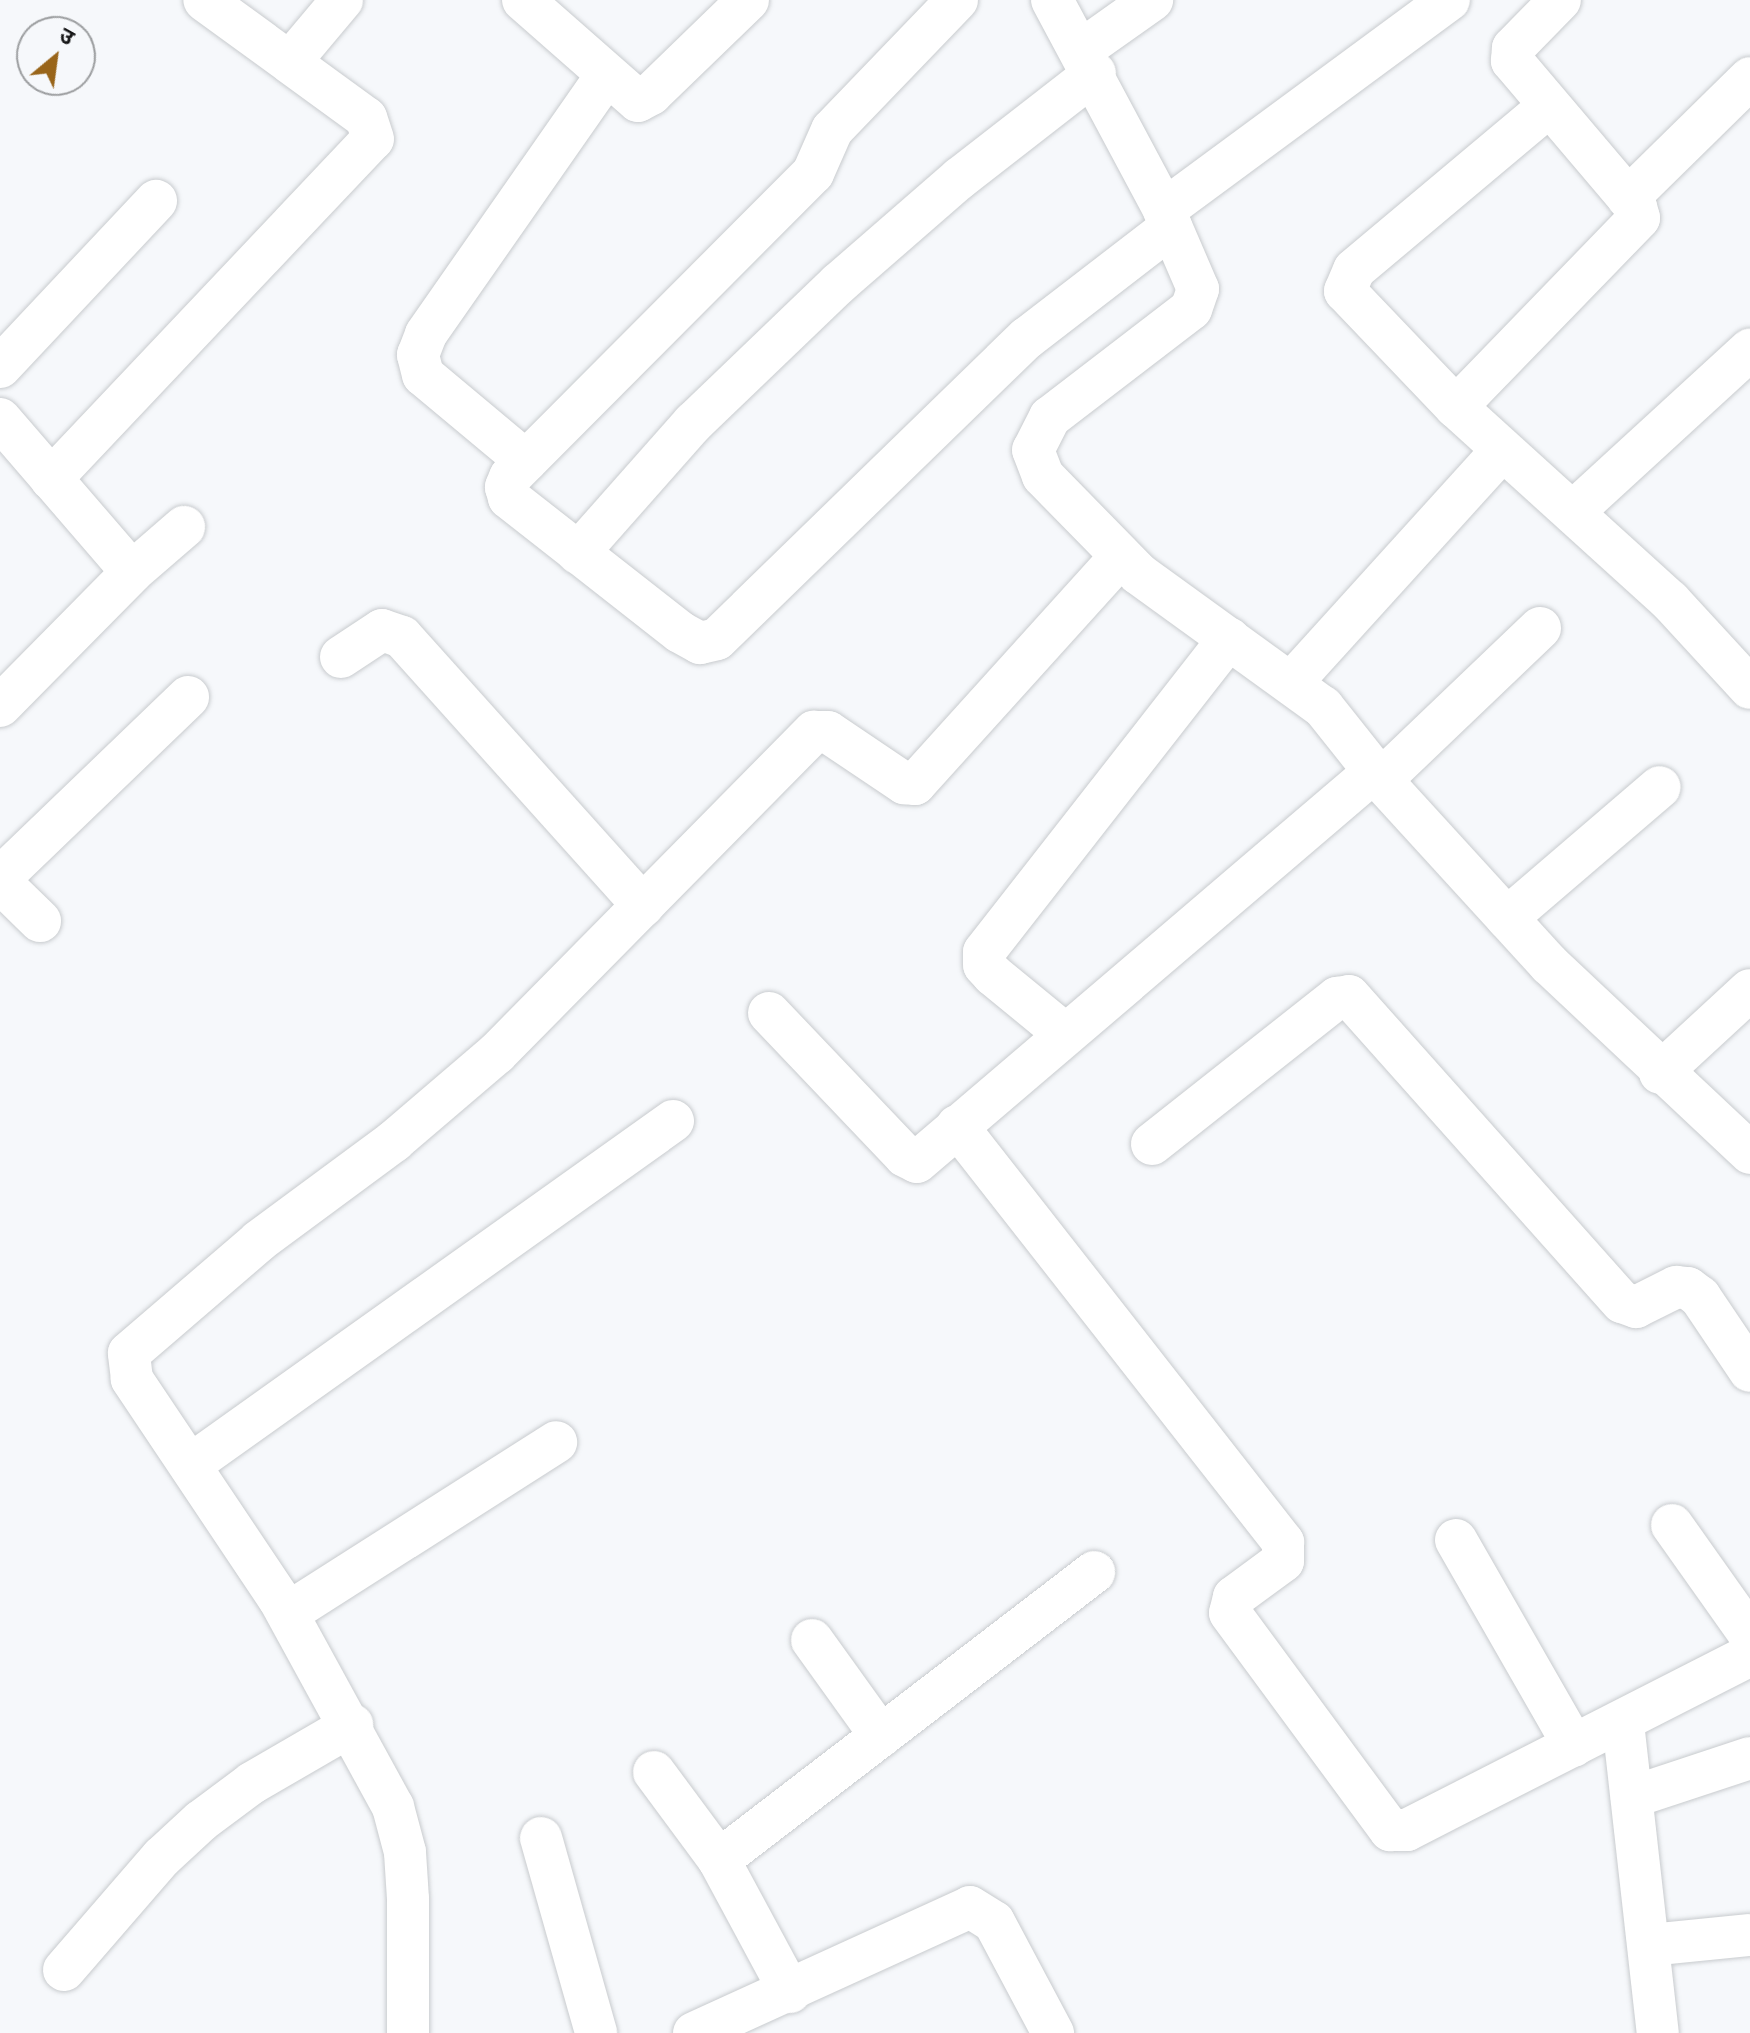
<!DOCTYPE html>
<html>
<head>
<meta charset="utf-8">
<style>
	body { margin:0 }
	#map { position:relative; width:1750px; height:2033px; overflow:hidden; background:#f6f8fb; font-family:"Source Sans 3","Noto Sans Devanagari",sans-serif }
	div>[style] { position:absolute }
	[style*='--x'] { left:calc(var(--x)*1px); top:calc(var(--y)*1px); width:calc(var(--w)*1px); rotate:calc(var(--a)*1deg) }
	.roads { filter:drop-shadow(0 0 2px #c8cbce) drop-shadow(0 0 2px #c8cbce) }
	.minor>* { height:42px; margin:-21px; padding:0 21px; transform-origin:21px; border-radius:21px; background:#fff }
	span { translate:-50% -50%; white-space:nowrap; text-align:center; line-height:1.15; -webkit-text-stroke:6px #f6f8fb; paint-order:stroke }
	.north { position:absolute; left:16px; top:16px; width:80px; height:80px; box-sizing:border-box; background:#f6f8fb; border:2px solid #9c9ea0; border-radius:50%; rotate:29deg; font-size:22px; font-weight:700; line-height:32px; text-align:center; color:#161617 }
	.north::after { content:''; display:block; margin:auto; width:28px; height:36px; background:#99651a; clip-path:polygon(50% 0,100% 100%,50% 72%,0 100%) }
</style>
</head>
<body>
<div id="map">
	<div class="roads">
		<div class="minor">
			<div style="--x:523;--y:0;--w:153;--a:41.3"></div>
			<div style="--x:638;--y:101;--w:15;--a:-28"></div>
			<div style="--x:651;--y:94;--w:135;--a:-44.1"></div>
			<div style="--x:957;--y:0;--w:180;--a:133.9"></div>
			<div style="--x:832;--y:130;--w:47;--a:113.8"></div>
			<div style="--x:813;--y:173;--w:429;--a:134.9"></div>
			<div style="--x:510;--y:477;--w:11;--a:112"></div>
			<div style="--x:506;--y:487;--w:11;--a:75"></div>
			<div style="--x:509;--y:498;--w:217;--a:38.1"></div>
			<div style="--x:680;--y:632;--w:23;--a:29"></div>
			<div style="--x:700;--y:643;--w:17;--a:-13"></div>
			<div style="--x:717;--y:639;--w:432;--a:-44.2"></div>
			<div style="--x:1027;--y:338;--w:182;--a:-37.6"></div>
			<div style="--x:1052;--y:0;--w:238;--a:61.9"></div>
			<div style="--x:1164;--y:210;--w:86;--a:66.7"></div>
			<div style="--x:1198;--y:289;--w:21;--a:109"></div>
			<div style="--x:1191;--y:309;--w:178;--a:142.5"></div>
			<div style="--x:1050;--y:417;--w:37;--a:117"></div>
			<div style="--x:1033;--y:450;--w:28;--a:69"></div>
			<div style="--x:1043;--y:476;--w:137;--a:45.6"></div>
			<div style="--x:1139;--y:574;--w:227;--a:35.9"></div>
			<div style="--x:1323;--y:707;--w:93;--a:51.5"></div>
			<div style="--x:1381;--y:780;--w:249;--a:47.6"></div>
			<div style="--x:1549;--y:964;--w:276;--a:43.2"></div>
			<div style="--x:1083;--y:49;--w:85;--a:-35.4"></div>
			<div style="--x:290;--y:62;--w:81;--a:-50"></div>
			<div style="--x:1548;--y:107;--w:253;--a:140"></div>
			<div style="--x:1354;--y:270;--w:23;--a:113"></div>
			<div style="--x:1345;--y:291;--w:161;--a:46.3"></div>
			<div style="--x:1456;--y:407;--w:289;--a:42.2"></div>
			<div style="--x:1670;--y:601;--w:118;--a:47.4"></div>
			<div style="--x:1628;--y:198;--w:171;--a:-44.5"></div>
			<div style="--x:1164;--y:210;--w:354;--a:-36.4"></div>
			<div style="--x:0;--y:367;--w:228;--a:-46.8"></div>
			<div style="--x:1456;--y:407;--w:263;--a:-45.9"></div>
			<div style="--x:1639;--y:218;--w:11;--a:-105"></div>
			<div style="--x:1636;--y:207;--w:192;--a:-130.3"></div>
			<div style="--x:1512;--y:61;--w:13;--a:-86"></div>
			<div style="--x:1513;--y:48;--w:67;--a:-45.6"></div>
			<div style="--x:0;--y:419;--w:202;--a:49.2"></div>
			<div style="--x:526;--y:461;--w:134;--a:-140.1"></div>
			<div style="--x:423;--y:375;--w:21;--a:-104"></div>
			<div style="--x:418;--y:355;--w:22;--a:-69"></div>
			<div style="--x:426;--y:334;--w:315;--a:-55.1"></div>
			<div style="--x:51;--y:479;--w:468;--a:-46.6"></div>
			<div style="--x:373;--y:139;--w:22;--a:-108"></div>
			<div style="--x:366;--y:118;--w:200;--a:-143.9"></div>
			<div style="--x:1574;--y:511;--w:239;--a:-42.5"></div>
			<div style="--x:578;--y:553;--w:174;--a:-48.5"></div>
			<div style="--x:693;--y:423;--w:202;--a:-43.8"></div>
			<div style="--x:839;--y:283;--w:160;--a:-41"></div>
			<div style="--x:960;--y:178;--w:171;--a:-37.9"></div>
			<div style="--x:341;--y:657;--w:49;--a:-33.4"></div>
			<div style="--x:382;--y:630;--w:21;--a:19"></div>
			<div style="--x:402;--y:637;--w:361;--a:48.1"></div>
			<div style="--x:1292;--y:682;--w:313;--a:-47.8"></div>
			<div style="--x:0;--y:706;--w:188;--a:-45.4"></div>
			<div style="--x:132;--y:572;--w:69;--a:-40.9"></div>
			<div style="--x:1381;--y:780;--w:220;--a:-43.7"></div>
			<div style="--x:0;--y:878;--w:261;--a:-43.9"></div>
			<div style="--x:0;--y:882;--w:56;--a:44.3"></div>
			<div style="--x:1507;--y:918;--w:201;--a:-40.6"></div>
			<div style="--x:769;--y:1013;--w:197;--a:46.4"></div>
			<div style="--x:905;--y:1156;--w:13;--a:27"></div>
			<div style="--x:917;--y:1162;--w:602;--a:-40.49"></div>
			<div style="--x:1065;--y:1034;--w:93;--a:-140.7"></div>
			<div style="--x:993;--y:975;--w:13;--a:-132"></div>
			<div style="--x:984;--y:965;--w:13;--a:-90"></div>
			<div style="--x:984;--y:952;--w:398;--a:-52"></div>
			<div style="--x:1660;--y:1073;--w:122;--a:-42.7"></div>
			<div style="--x:957;--y:1126;--w:529;--a:51.92"></div>
			<div style="--x:1283;--y:1542;--w:19;--a:90"></div>
			<div style="--x:1283;--y:1561;--w:61;--a:143.7"></div>
			<div style="--x:1234;--y:1597;--w:16;--a:104"></div>
			<div style="--x:1230;--y:1613;--w:270;--a:53.6"></div>
			<div style="--x:1390;--y:1830;--w:17;--a:0"></div>
			<div style="--x:1407;--y:1830;--w:385;--a:-27"></div>
			<div style="--x:1152;--y:1144;--w:236;--a:-38.3"></div>
			<div style="--x:1337;--y:998;--w:12;--a:-9"></div>
			<div style="--x:1349;--y:996;--w:410;--a:48.3"></div>
			<div style="--x:1622;--y:1302;--w:15;--a:20"></div>
			<div style="--x:1636;--y:1307;--w:45;--a:-26.6"></div>
			<div style="--x:1676;--y:1287;--w:12;--a:5"></div>
			<div style="--x:1688;--y:1288;--w:15;--a:37"></div>
			<div style="--x:1700;--y:1297;--w:89;--a:56"></div>
			<div style="--x:190;--y:1465;--w:593;--a:-35.46"></div>
			<div style="--x:1672;--y:1525;--w:135;--a:54.7"></div>
			<div style="--x:1456;--y:1540;--w:237;--a:60.2"></div>
			<div style="--x:288;--y:1613;--w:318;--a:-32.5"></div>
			<div style="--x:812;--y:1640;--w:118;--a:54.3"></div>
			<div style="--x:1623;--y:1723;--w:312;--a:83.6"></div>
			<div style="--x:654;--y:1772;--w:109;--a:53.5"></div>
			<div style="--x:719;--y:1860;--w:150;--a:61.7"></div>
			<div style="--x:1632;--y:1797;--w:124;--a:-18.3"></div>
			<div style="--x:541;--y:1838;--w:203;--a:74.2"></div>
			<div style="--x:719;--y:1860;--w:473;--a:-37.5"></div>
			<div style="--x:1649;--y:1945;--w:101;--a:-5.7"></div>
			<div style="--x:64;--y:1970;--w:150;--a:-49.1"></div>
			<div style="--x:162;--y:1857;--w:53;--a:-42.7"></div>
			<div style="--x:201;--y:1821;--w:64;--a:-36.7"></div>
			<div style="--x:252;--y:1783;--w:116;--a:-30.1"></div>
			<div style="--x:408;--y:2033;--w:134;--a:-90"></div>
			<div style="--x:408;--y:1899;--w:47;--a:-93.7"></div>
			<div style="--x:405;--y:1852;--w:47;--a:-104.9"></div>
			<div style="--x:393;--y:1807;--w:237;--a:-118.7"></div>
			<div style="--x:279;--y:1599;--w:265;--a:-123.8"></div>
			<div style="--x:132;--y:1379;--w:26;--a:-97"></div>
			<div style="--x:129;--y:1353;--w:172;--a:-40.7"></div>
			<div style="--x:259;--y:1241;--w:168;--a:-36.5"></div>
			<div style="--x:394;--y:1141;--w:134;--a:-40.5"></div>
			<div style="--x:496;--y:1054;--w:453;--a:-45.4"></div>
			<div style="--x:814;--y:732;--w:14;--a:0"></div>
			<div style="--x:828;--y:732;--w:92;--a:33.9"></div>
			<div style="--x:904;--y:783;--w:11;--a:5"></div>
			<div style="--x:915;--y:784;--w:306;--a:-47.9"></div>
			<div style="--x:694;--y:2033;--w:303;--a:-24.5"></div>
			<div style="--x:970;--y:1907;--w:28;--a:32"></div>
			<div style="--x:994;--y:1922;--w:126;--a:62"></div>
		</div>
	</div>
	<div class="north">उ</div>
</div>
</body>
</html>
